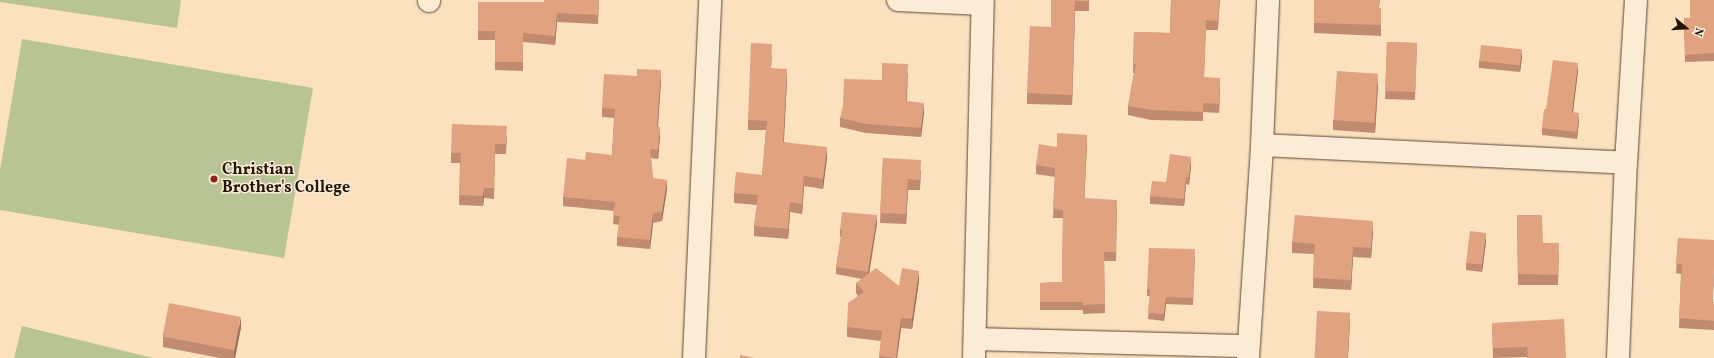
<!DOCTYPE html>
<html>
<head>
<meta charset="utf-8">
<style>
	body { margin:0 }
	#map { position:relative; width:1714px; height:358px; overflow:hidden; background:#fbe1be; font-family:Vollkorn,serif }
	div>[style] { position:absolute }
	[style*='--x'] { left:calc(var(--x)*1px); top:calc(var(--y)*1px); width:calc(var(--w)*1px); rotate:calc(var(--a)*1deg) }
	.green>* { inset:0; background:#b9c495 }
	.roads { filter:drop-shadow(0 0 1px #594636) drop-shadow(0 0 1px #594636) }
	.minor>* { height:22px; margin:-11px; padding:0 11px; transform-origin:11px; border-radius:11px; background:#fcecd5 }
	.wall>* { inset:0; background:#c18b6f; transform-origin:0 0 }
	.shaded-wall>* { inset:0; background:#9d715a }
	.building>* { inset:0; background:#e0a281; transform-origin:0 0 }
	.dots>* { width:11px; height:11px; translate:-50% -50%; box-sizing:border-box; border:2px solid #fcecd5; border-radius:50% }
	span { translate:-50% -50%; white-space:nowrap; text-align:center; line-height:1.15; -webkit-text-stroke:3px #fcecd5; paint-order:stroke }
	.poi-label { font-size:16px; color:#231309; font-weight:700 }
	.left { translate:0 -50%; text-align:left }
	.north { position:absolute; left:1666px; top:8px; width:40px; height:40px; -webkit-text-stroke:3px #fcecd5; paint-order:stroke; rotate:108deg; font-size:11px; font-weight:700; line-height:16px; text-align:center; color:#231309 }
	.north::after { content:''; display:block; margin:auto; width:14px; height:18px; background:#231309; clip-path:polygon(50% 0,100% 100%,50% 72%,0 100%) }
</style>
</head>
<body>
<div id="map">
	<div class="green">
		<div style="clip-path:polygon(0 0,181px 0,177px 28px,0 2px)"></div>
		<div style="clip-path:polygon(22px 39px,313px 88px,284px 258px,0 210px,0 170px)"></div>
		<div style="clip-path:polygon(22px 326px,153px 358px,14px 358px)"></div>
	</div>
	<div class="roads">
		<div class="minor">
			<div style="--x:898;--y:0;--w:84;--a:2.7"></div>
			<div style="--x:429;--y:1;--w:1;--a:-90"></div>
			<div style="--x:1262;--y:145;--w:364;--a:2.8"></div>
			<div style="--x:975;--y:339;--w:273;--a:1.5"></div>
			<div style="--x:694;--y:358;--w:358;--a:-87.4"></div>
			<div style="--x:974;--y:358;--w:358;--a:-88.6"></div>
			<div style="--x:1248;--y:358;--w:213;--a:-86.2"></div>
			<div style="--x:1262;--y:145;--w:145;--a:-87.6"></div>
			<div style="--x:1618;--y:358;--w:195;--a:-87.7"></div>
			<div style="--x:1626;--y:163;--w:163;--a:-86.5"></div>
		</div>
	</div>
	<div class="wall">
		<div style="clip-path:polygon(544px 0,599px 0,598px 24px,557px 22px,555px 45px,523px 42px,523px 71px,495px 70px,495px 40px,478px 40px,478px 2px,544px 2px)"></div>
		<div style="clip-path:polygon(1051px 0,1089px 0,1089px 11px,1075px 11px,1072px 105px,1027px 104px,1027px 93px,1051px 27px)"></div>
		<div style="clip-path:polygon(1171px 0,1220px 0,1218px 30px,1206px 30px,1204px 77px,1220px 87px,1219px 113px,1203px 112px,1203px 121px,1151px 120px,1128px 115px,1128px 106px,1134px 73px,1133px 73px,1134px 32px,1170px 33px)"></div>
		<div style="clip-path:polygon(1314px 0,1380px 0,1379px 8px,1381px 19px,1381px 36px,1314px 33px)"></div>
		<div style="clip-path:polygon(1714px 0,1714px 61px,1685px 62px,1684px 18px,1690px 18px)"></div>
		<div style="left:1387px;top:42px;width:30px;height:57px;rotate:2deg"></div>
		<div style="clip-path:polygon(772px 54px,771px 68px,787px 79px,784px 142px,827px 157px,823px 189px,804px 186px,802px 214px,790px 212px,788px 239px,754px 236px,754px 226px,757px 205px,734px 203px,734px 193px,762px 175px,766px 130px,748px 130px,748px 120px)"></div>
		<div style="clip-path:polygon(1522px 57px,1520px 72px,1479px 68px,1479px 61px)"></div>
		<div style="clip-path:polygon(1578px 71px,1573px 112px,1579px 120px,1577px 139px,1542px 135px,1542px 128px,1546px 109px)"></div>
		<div style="clip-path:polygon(908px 73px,907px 101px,924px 112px,921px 137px,866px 133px,840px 127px,840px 118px,882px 80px)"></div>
		<div style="clip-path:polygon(661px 80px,658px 127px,660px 136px,658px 159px,651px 158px,653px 178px,667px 189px,662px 221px,653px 223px,650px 249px,617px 246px,617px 237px,619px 225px,613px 224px,614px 211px,563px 206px,563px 197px,585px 160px,612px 155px,614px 118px,602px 117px,602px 108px)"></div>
		<div style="clip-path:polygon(1378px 85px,1375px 133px,1333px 130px,1333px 120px)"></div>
		<div style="clip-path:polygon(507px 136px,506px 154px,495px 154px,494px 199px,484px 198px,483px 206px,459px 205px,460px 163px,451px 163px,451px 153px)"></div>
		<div style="clip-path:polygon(1087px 143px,1084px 198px,1117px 208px,1116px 261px,1104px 261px,1105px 313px,1083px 314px,1083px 310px,1040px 310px,1040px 283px,1062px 282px,1063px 218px,1053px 218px,1055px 177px,1036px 174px,1036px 165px,1057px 147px)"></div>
		<div style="clip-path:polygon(883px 158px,921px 171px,920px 190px,908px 190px,906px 224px,880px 223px)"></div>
		<div style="clip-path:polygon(1191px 165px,1189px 185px,1186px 184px,1184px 206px,1150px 204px,1150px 196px,1166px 182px)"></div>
		<div style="clip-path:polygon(1517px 215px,1543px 243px,1559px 254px,1558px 285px,1518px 285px)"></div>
		<div style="clip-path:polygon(877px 223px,869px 274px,899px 286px,919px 281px,912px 329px,901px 328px,897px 358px,879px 358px,881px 341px,847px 337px,847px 327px,858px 296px,856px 293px,856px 283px,862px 279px,836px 274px,836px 267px,841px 237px,840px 237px,840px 230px)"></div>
		<div style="clip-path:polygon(1373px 231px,1371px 258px,1353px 257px,1351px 290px,1313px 288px,1314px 254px,1292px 253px,1292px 242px)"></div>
		<div style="clip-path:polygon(1678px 238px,1713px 302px,1714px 302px,1714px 330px,1679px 328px,1681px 274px,1676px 273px)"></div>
		<div style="clip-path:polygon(1486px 241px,1482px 272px,1466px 270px,1466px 263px)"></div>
		<div style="clip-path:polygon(1195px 256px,1193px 305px,1166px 304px,1164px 321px,1148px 319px,1150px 296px,1147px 296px,1147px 289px)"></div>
		<div style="clip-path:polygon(1492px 323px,1566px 358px,1527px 358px,1527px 357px,1493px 358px)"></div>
		<div style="clip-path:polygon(241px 327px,235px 358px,220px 358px,163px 347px,163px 336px)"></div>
	</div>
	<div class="shaded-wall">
		<div style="clip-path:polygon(1075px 1px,1075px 11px,1072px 105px,1072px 95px)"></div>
		<div style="clip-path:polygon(557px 13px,557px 22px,555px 45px,555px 36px)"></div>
		<div style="clip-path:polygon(1522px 49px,1522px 57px,1520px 72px,1520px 64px)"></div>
		<div style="clip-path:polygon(1578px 63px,1578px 71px,1572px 120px,1572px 112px)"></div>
		<div style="clip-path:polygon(787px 69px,787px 79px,783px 152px,783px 142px)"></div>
		<div style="clip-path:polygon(661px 70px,661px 80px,657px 136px,657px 127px)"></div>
		<div style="clip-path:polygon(1378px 74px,1378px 85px,1375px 133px,1375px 123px)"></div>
		<div style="clip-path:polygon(1220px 78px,1220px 87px,1219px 113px,1219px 104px)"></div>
		<div style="clip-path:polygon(924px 103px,924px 112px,921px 137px,921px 128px)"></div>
		<div style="clip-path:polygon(1579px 113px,1579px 120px,1577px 139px,1577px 132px)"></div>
		<div style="clip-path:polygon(660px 127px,660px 136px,658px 159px,658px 150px)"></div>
		<div style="clip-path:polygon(1087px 135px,1087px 143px,1084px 207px,1084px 198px)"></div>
		<div style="clip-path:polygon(827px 147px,827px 157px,823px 189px,823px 179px)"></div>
		<div style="clip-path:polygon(1191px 157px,1191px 165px,1189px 185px,1189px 177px)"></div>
		<div style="clip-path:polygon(804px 176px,804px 186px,802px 214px,802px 204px)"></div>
		<div style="clip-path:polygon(1186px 177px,1186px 184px,1184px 206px,1184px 199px)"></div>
		<div style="clip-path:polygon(908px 179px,908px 190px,906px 224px,906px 214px)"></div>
		<div style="clip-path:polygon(667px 180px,667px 189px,662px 221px,662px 212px)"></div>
		<div style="clip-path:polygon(484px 188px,484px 198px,483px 206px,483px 196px)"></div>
		<div style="clip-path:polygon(790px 202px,790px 212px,788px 239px,788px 229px)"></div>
		<div style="clip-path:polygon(653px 213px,653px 223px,650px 249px,650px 240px)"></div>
		<div style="clip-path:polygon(877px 215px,877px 223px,868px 280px,868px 272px)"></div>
		<div style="clip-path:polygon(1373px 221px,1373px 231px,1371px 258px,1371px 248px)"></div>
		<div style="clip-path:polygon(1486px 233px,1486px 241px,1482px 272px,1482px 265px)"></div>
		<div style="clip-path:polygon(1353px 247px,1353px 257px,1351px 290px,1351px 280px)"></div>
		<div style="clip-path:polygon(1714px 268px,1714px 277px,1712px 311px,1712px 302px)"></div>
		<div style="clip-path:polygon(919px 271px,919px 281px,912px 329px,912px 319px)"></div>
		<div style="clip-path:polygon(1166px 297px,1166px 304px,1164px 321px,1164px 314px)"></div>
		<div style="clip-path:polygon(1350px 313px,1350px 323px,1348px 358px,1347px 358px)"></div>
		<div style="clip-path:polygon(241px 317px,241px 327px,235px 358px,234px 358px,234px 351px)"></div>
		<div style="clip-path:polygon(901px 318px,901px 328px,897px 358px,896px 358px)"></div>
	</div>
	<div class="building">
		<div style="clip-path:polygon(544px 0,599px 0,598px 15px,557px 13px,555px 36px,523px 33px,523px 62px,495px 62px,495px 31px,478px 31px,478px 2px,544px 2px)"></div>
		<div style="clip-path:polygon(1051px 0,1089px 0,1089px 1px,1075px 1px,1072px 95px,1027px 93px,1030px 26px,1051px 27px)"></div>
		<div style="clip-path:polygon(1171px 0,1219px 0,1218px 21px,1206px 20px,1204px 77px,1220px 78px,1219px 104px,1203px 103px,1203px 112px,1151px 110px,1128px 106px,1136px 64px,1133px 64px,1134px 32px,1170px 33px)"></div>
		<div style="clip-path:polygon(1314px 0,1379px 0,1379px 8px,1381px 8px,1381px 25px,1314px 23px)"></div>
		<div style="clip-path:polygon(1690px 0,1714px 0,1714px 53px,1685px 55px,1684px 18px,1690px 18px)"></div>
		<div style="left:1387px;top:42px;width:30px;height:49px;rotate:2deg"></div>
		<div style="clip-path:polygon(751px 43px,772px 44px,771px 68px,787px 69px,783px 142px,827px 147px,823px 179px,804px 176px,802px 204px,790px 202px,788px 229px,754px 226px,758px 195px,734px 193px,736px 172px,762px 175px,767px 121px,748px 120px)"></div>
		<div style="left:1481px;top:45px;width:41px;height:16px;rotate:6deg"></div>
		<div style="clip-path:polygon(1553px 60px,1578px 63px,1572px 112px,1579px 113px,1577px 132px,1542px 128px,1544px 109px,1546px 109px)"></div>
		<div style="clip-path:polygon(882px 63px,908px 64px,906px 101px,924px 103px,921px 128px,866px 124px,840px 118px,843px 105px,844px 79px,882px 80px)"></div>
		<div style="clip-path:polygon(637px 69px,661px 70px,657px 127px,660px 127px,658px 150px,650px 149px,653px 178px,667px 180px,662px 212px,653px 213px,650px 240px,617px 237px,620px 216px,613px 215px,615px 202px,563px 197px,567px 158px,585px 160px,586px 152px,612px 155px,615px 109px,602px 108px,604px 74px,637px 76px)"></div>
		<div style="left:1337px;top:71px;width:41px;height:49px;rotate:4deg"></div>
		<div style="clip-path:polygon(452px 124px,507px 126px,506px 144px,495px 144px,494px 188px,484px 188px,483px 196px,459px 195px,461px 153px,451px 153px)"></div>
		<div style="clip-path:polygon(1057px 133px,1087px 135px,1084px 198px,1117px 200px,1116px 252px,1104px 252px,1105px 304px,1083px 305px,1083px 302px,1040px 302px,1040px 283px,1062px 282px,1063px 210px,1053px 209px,1055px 168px,1036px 165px,1039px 144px,1057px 147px)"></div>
		<div style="clip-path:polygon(1170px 154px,1191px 157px,1189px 177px,1186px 177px,1184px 199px,1150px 196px,1152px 181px,1166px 182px)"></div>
		<div style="clip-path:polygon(883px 158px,921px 160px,920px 180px,908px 179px,906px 214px,880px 213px)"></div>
		<div style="clip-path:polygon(842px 212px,877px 215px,868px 272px,836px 267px,842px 230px,840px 230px)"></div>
		<div style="clip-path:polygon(1295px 215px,1373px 221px,1371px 248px,1353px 247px,1351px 280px,1313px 278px,1315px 244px,1292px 242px)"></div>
		<div style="clip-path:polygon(1517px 215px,1542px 215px,1543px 243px,1559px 243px,1558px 275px,1518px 274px)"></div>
		<div style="left:1470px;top:231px;width:16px;height:32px;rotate:7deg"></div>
		<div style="clip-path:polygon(1678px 238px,1714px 240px,1714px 268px,1712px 302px,1714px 302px,1714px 321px,1679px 318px,1682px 264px,1676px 264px)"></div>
		<div style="clip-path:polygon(1149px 248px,1195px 249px,1193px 298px,1166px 297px,1164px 314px,1148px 313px,1150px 289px,1147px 289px)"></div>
		<div style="clip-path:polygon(876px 268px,899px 286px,902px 268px,919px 271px,912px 319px,901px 318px,896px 358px,879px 356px,882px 331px,847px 327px,848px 303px,864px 292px,856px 283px)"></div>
		<div style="left:169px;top:303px;width:73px;height:34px;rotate:11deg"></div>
		<div style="left:1317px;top:311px;width:33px;height:47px;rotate:3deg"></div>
		<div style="clip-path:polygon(1564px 319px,1566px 358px,1528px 358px,1527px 347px,1493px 348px,1492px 323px)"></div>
		<div style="clip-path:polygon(740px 355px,754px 358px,740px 358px)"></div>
	</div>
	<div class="dots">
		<div style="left:214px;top:179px;background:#8f2418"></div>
	</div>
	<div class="poi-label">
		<span class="left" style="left:222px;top:179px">Christian<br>Brother's College</span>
	</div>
	<div class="north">N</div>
</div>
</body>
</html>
